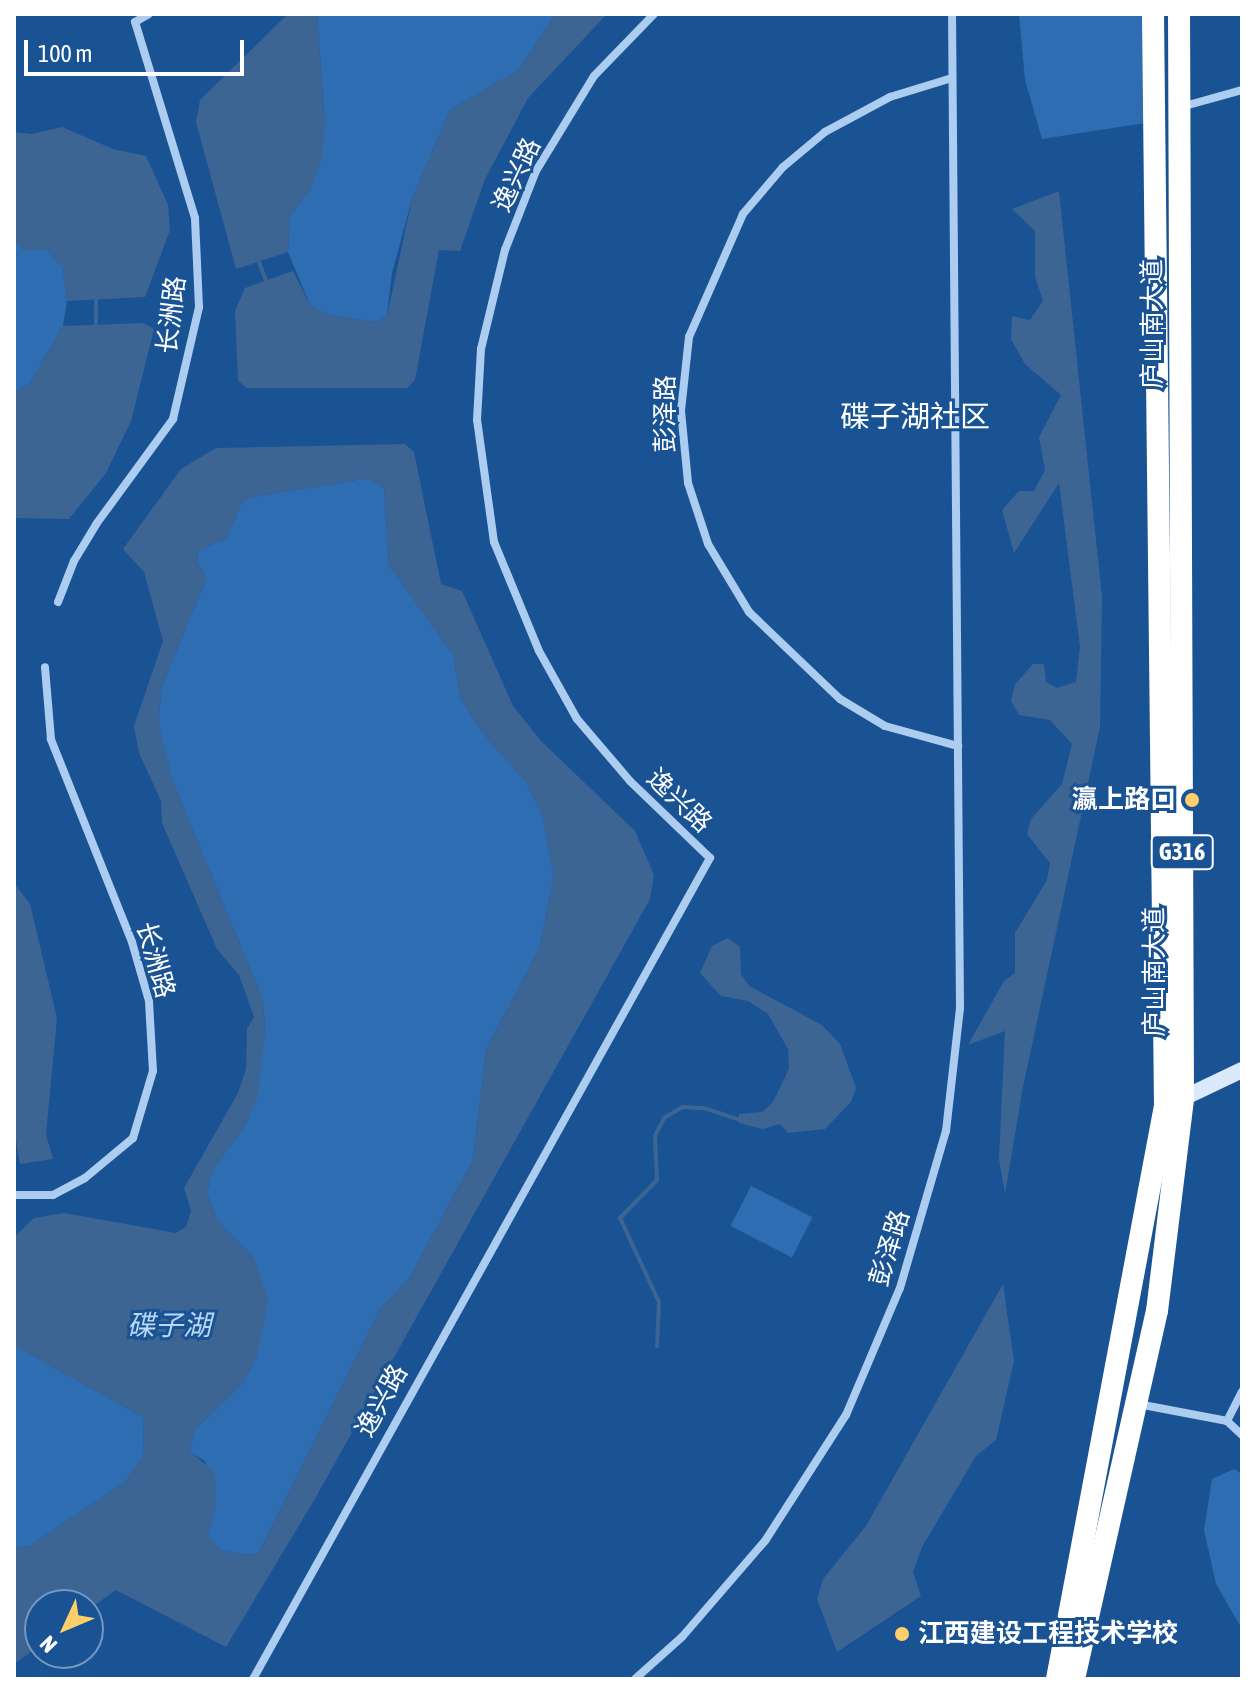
<!DOCTYPE html>
<html>
<head>
<meta charset="utf-8">
<style>
	body { margin:0 }
	#map { position:relative; width:1256px; height:1693px; overflow:hidden; background:#1a5394; font-family:"Asap Condensed","Noto Sans SC",sans-serif }
	div>[style] { position:absolute }
	[style*='--x'] { left:calc(var(--x)*1px); top:calc(var(--y)*1px); width:calc(var(--w)*1px); rotate:calc(var(--a)*1deg) }
	.green>* { inset:0; background:#2e6db2; transform-origin:0 0 }
	.water>* { inset:0; background:#3c6594 }
	.stream>* { height:4px; margin:-2px; padding:0 2px; transform-origin:2px; border-radius:2px; background:#3c6594 }
	.street>* { height:8px; margin:-4px; padding:0 4px; transform-origin:4px; border-radius:4px; background:#acccf0 }
	.secondary>* { height:16px; margin:-8px; padding:0 8px; transform-origin:8px; border-radius:8px; background:#dae9fb }
	.highway>* { height:22px; margin:-11px; padding:0 11px; transform-origin:11px; border-radius:11px; background:#fff }
	.dots>* { width:22px; height:22px; translate:-50% -50%; box-sizing:border-box; border:4px solid #1a5394; border-radius:50% }
	span { translate:-50% -50%; white-space:nowrap; text-align:center; line-height:1.15; -webkit-text-stroke:6px #1a5394; paint-order:stroke }
	.shield-label span { padding:2px 6px; background:#1a5394; border:2px solid; border-radius:6px; -webkit-text-stroke-width:0 }
	.shield-label { font-size:24px; color:#fff; font-weight:700 }
	.street-label { font-size:26px; color:#fff }
	.poi-label { font-size:26px; color:#fff; font-weight:700 }
	.right { translate:-100% -50%; text-align:right }
	.left { translate:0 -50%; text-align:left }
	.water-label { font-size:28px; color:#b8d6f6; font-style:italic }
	.quarter-label { font-size:30px; color:#fff }
	.frame { position:absolute; inset:0; border:16px solid #fff; pointer-events:none }
	.north { position:absolute; left:24px; top:1589px; width:80px; height:80px; box-sizing:border-box; background:#1a5394; border:2px solid #7698bf; border-radius:50%; rotate:226deg; font-size:22px; font-weight:700; line-height:32px; text-align:center; color:#fff }
	.north::after { content:''; display:block; margin:auto; width:28px; height:36px; background:#ffd06a; clip-path:polygon(50% 0,100% 100%,50% 72%,0 100%) }
	.scale { position:absolute; left:24px; top:40px; width:220px; height:36px; box-sizing:border-box; border:4px solid #fff; border-top:0; padding-left:10px; font-size:24px; line-height:28px; white-space:nowrap; color:#fff; -webkit-text-stroke:6px #1a5394; paint-order:stroke }
</style>
</head>
<body>
<div id="map">
	<div class="green">
		<div style="clip-path:polygon(317px 14px,555px 14px,519px 70px,450px 110px,412px 199px,392px 273px,387px 316px,375px 322px,328px 315px,310px 305px,288px 252px,290px 216px,310px 190px,325px 125px)"></div>
		<div style="clip-path:polygon(1019px 14px,1144px 14px,1145px 123px,1042px 139px,1025px 80px)"></div>
		<div style="clip-path:polygon(14px 239px,23px 250px,48px 250px,63px 268px,67px 301px,63px 326px,30px 383px,14px 394px)"></div>
		<div style="clip-path:polygon(369px 478px,384px 488px,389px 565px,453px 654px,461px 699px,484px 734px,527px 783px,543px 818px,554px 876px,539px 949px,486px 1050px,473px 1160px,409px 1279px,381px 1308px,259px 1553px,243px 1555px,220px 1550px,208px 1535px,216px 1504px,205px 1461px,189px 1451px,196px 1428px,242px 1384px,257px 1355px,255px 1260px,217px 1220px,207px 1192px,212px 1171px,247px 1122px,265px 1031px,263px 1000px,171px 777px,158px 721px,162px 686px,206px 579px,197px 562px,199px 550px,226px 539px,241px 504px,251px 497px)"></div>
		<div style="left:751px;top:1186px;width:69px;height:45px;rotate:27deg"></div>
		<div style="clip-path:polygon(14px 1345px,143px 1417px,144px 1456px,124px 1483px,30px 1546px,14px 1548px)"></div>
		<div style="clip-path:polygon(1234px 1469px,1242px 1474px,1242px 1629px,1216px 1584px,1204px 1530px,1212px 1479px)"></div>
	</div>
	<div class="water">
		<div style="clip-path:polygon(288px 14px,317px 14px,325px 125px,322px 159px,310px 190px,290px 216px,288px 252px,236px 269px,196px 122px,200px 100px)"></div>
		<div style="clip-path:polygon(555px 14px,607px 14px,528px 98px,485px 179px,460px 251px,439px 250px,415px 380px,407px 388px,246px 388px,238px 380px,235px 311px,245px 288px,293px 271px,310px 305px,328px 315px,375px 322px,387px 316px,412px 199px,450px 110px,519px 70px)"></div>
		<div style="clip-path:polygon(62px 127px,113px 149px,146px 156px,168px 205px,170px 230px,145px 297px,67px 301px,63px 268px,48px 250px,23px 250px,14px 239px,14px 132px,32px 134px)"></div>
		<div style="clip-path:polygon(1059px 191px,1102px 597px,1100px 727px,1023px 1087px,1005px 1194px,999px 1159px,1005px 1031px,968px 1045px,1004px 981px,1015px 973px,1015px 933px,1047px 880px,1050px 863px,1027px 834px,1031px 819px,1062px 784px,1072px 744px,1050px 720px,1019px 715px,1011px 701px,1015px 684px,1033px 664px,1044px 664px,1046px 682px,1057px 688px,1076px 682px,1080px 647px,1059px 483px,1014px 553px,1002px 510px,1019px 491px,1034px 491px,1045px 470px,1039px 437px,1061px 395px,1025px 364px,1011px 339px,1012px 316px,1030px 320px,1043px 301px,1035px 276px,1035px 231px,1012px 209px)"></div>
		<div style="clip-path:polygon(143px 323px,154px 329px,131px 421px,106px 473px,69px 519px,14px 518px,14px 394px,30px 383px,63px 326px)"></div>
		<div style="clip-path:polygon(evenodd,405px 444px,414px 452px,441px 584px,462px 591px,513px 706px,541px 741px,635px 831px,654px 875px,650px 899px,316px 1497px,226px 1647px,116px 1590px,88px 1610px,88px 1605px,40px 1605px,40px 1645px,14px 1664px,14px 1548px,30px 1546px,124px 1483px,144px 1455px,143px 1417px,14px 1345px,14px 1237px,34px 1218px,64px 1213px,176px 1233px,186px 1227px,191px 1211px,184px 1188px,238px 1093px,246px 1069px,247px 1029px,254px 1017px,239px 975px,217px 949px,162px 823px,161px 801px,139px 753px,134px 726px,163px 641px,144px 572px,123px 549px,181px 469px,216px 448px,405px 444px,369px 478px,384px 488px,389px 565px,453px 654px,461px 699px,484px 734px,527px 783px,543px 818px,554px 876px,539px 949px,486px 1050px,473px 1160px,409px 1279px,381px 1308px,259px 1553px,243px 1555px,220px 1550px,208px 1535px,216px 1504px,215px 1473px,189px 1450px,196px 1428px,242px 1384px,257px 1355px,268px 1300px,255px 1260px,217px 1220px,207px 1192px,212px 1171px,247px 1122px,258px 1094px,265px 1031px,263px 1000px,171px 777px,158px 720px,162px 686px,206px 579px,197px 562px,199px 550px,226px 539px,241px 504px,251px 497px,369px 478px)"></div>
		<div style="clip-path:polygon(14px 883px,30px 904px,57px 1018px,46px 1134px,53px 1159px,20px 1164px,14px 1128px)"></div>
		<div style="clip-path:polygon(728px 938px,740px 947px,741px 974px,749px 986px,822px 1025px,840px 1044px,856px 1088px,851px 1102px,825px 1129px,788px 1133px,780px 1124px,763px 1129px,739px 1123px,739px 1114px,762px 1112px,773px 1102px,789px 1069px,788px 1049px,768px 1014px,748px 1001px,721px 996px,700px 973px,712px 946px)"></div>
		<div style="clip-path:polygon(1003px 1284px,1014px 1361px,996px 1440px,976px 1456px,922px 1547px,913px 1572px,921px 1596px,837px 1652px,817px 1599px,823px 1579px,866px 1526px)"></div>
	</div>
	<div class="stream">
		<div style="--x:257;--y:257;--w:28;--a:69"></div>
		<div style="--x:96;--y:300;--w:27;--a:90"></div>
		<div style="--x:657;--y:1346;--w:44;--a:-87.4"></div>
		<div style="--x:659;--y:1302;--w:93;--a:-114.9"></div>
		<div style="--x:620;--y:1218;--w:53;--a:-45.8"></div>
		<div style="--x:657;--y:1180;--w:44;--a:-92.6"></div>
		<div style="--x:655;--y:1136;--w:20;--a:-63"></div>
		<div style="--x:664;--y:1118;--w:21;--a:-31"></div>
		<div style="--x:682;--y:1107;--w:22;--a:3"></div>
		<div style="--x:704;--y:1108;--w:41;--a:18.4"></div>
	</div>
	<div class="street">
		<div style="--x:952;--y:78;--w:65;--a:163"></div>
		<div style="--x:890;--y:97;--w:74;--a:151.7"></div>
		<div style="--x:825;--y:132;--w:55;--a:140.2"></div>
		<div style="--x:783;--y:167;--w:62;--a:130.4"></div>
		<div style="--x:743;--y:214;--w:134;--a:113.7"></div>
		<div style="--x:689;--y:337;--w:74;--a:96.2"></div>
		<div style="--x:681;--y:411;--w:72;--a:84.4"></div>
		<div style="--x:688;--y:483;--w:64;--a:71.8"></div>
		<div style="--x:708;--y:544;--w:79;--a:58.9"></div>
		<div style="--x:749;--y:612;--w:126;--a:43.7"></div>
		<div style="--x:840;--y:699;--w:52;--a:31"></div>
		<div style="--x:885;--y:726;--w:76;--a:15.3"></div>
		<div style="--x:1181;--y:107;--w:63;--a:-15.6"></div>
		<div style="--x:58;--y:602;--w:44;--a:-68.7"></div>
		<div style="--x:74;--y:561;--w:44;--a:-58.8"></div>
		<div style="--x:97;--y:523;--w:129;--a:-53.8"></div>
		<div style="--x:173;--y:419;--w:115;--a:-76.9"></div>
		<div style="--x:199;--y:307;--w:89;--a:-92.6"></div>
		<div style="--x:195;--y:218;--w:205;--a:-107"></div>
		<div style="--x:135;--y:22;--w:16;--a:-30"></div>
		<div style="--x:14;--y:1195;--w:39;--a:0"></div>
		<div style="--x:53;--y:1195;--w:36;--a:-28"></div>
		<div style="--x:85;--y:1178;--w:62;--a:-39.8"></div>
		<div style="--x:133;--y:1138;--w:70;--a:-73.4"></div>
		<div style="--x:153;--y:1071;--w:70;--a:-93.3"></div>
		<div style="--x:149;--y:1001;--w:61;--a:-106.1"></div>
		<div style="--x:132;--y:942;--w:219;--a:-111.8"></div>
		<div style="--x:51;--y:739;--w:72;--a:-94.8"></div>
		<div style="--x:1138;--y:1404;--w:91;--a:10.8"></div>
		<div style="--x:1227;--y:1421;--w:21;--a:43"></div>
		<div style="--x:1227;--y:1421;--w:33;--a:-63"></div>
		<div style="--x:253;--y:1679;--w:940;--a:-60.9"></div>
		<div style="--x:710;--y:858;--w:111;--a:-136.1"></div>
		<div style="--x:630;--y:781;--w:82;--a:-130.5"></div>
		<div style="--x:577;--y:719;--w:78;--a:-119.2"></div>
		<div style="--x:539;--y:651;--w:118;--a:-112.4"></div>
		<div style="--x:494;--y:542;--w:123;--a:-97.9"></div>
		<div style="--x:477;--y:420;--w:71;--a:-86.8"></div>
		<div style="--x:481;--y:349;--w:102;--a:-76.4"></div>
		<div style="--x:505;--y:250;--w:85;--a:-68.6"></div>
		<div style="--x:536;--y:171;--w:111;--a:-58.6"></div>
		<div style="--x:594;--y:76;--w:86;--a:-45.9"></div>
		<div style="--x:635;--y:1679;--w:63;--a:-41.8"></div>
		<div style="--x:682;--y:1637;--w:127;--a:-49.2"></div>
		<div style="--x:765;--y:1541;--w:150;--a:-57.3"></div>
		<div style="--x:846;--y:1415;--w:138;--a:-67"></div>
		<div style="--x:900;--y:1288;--w:164;--a:-73.7"></div>
		<div style="--x:946;--y:1131;--w:124;--a:-83.5"></div>
		<div style="--x:960;--y:1008;--w:994;--a:-90.46"></div>
	</div>
	<div class="secondary">
		<div style="--x:1177;--y:1101;--w:72;--a:-25.5"></div>
	</div>
	<div class="highway">
		<div style="--x:1057;--y:1679;--w:583;--a:-79.33"></div>
		<div style="--x:1165;--y:1106;--w:1092;--a:-90.63"></div>
		<div style="--x:1074;--y:1679;--w:377;--a:-77.3"></div>
		<div style="--x:1157;--y:1311;--w:215;--a:-83"></div>
		<div style="--x:1183;--y:1098;--w:1084;--a:-90.21"></div>
	</div>
	<div class="dots">
		<div style="left:1192px;top:800px;background:#ffd06a"></div>
		<div style="left:902px;top:1634px;background:#ffd06a"></div>
	</div>
	<div class="shield-label">
		<span style="left:1182px;top:852px">G316</span>
	</div>
	<div class="street-label">
		<span style="left:517px;top:175px;rotate:-65deg">逸兴路</span>
		<span style="left:172px;top:315px;rotate:-83deg">长洲路</span>
		<span style="left:1153px;top:324px;rotate:-90deg">庐山南大道</span>
		<span style="left:666px;top:414px;rotate:-90deg">彭泽路</span>
		<span style="left:679px;top:801px;rotate:44deg">逸兴路</span>
		<span style="left:155px;top:960px;rotate:74deg">长洲路</span>
		<span style="left:1155px;top:972px;rotate:-90deg">庐山南大道</span>
		<span style="left:890px;top:1248px;rotate:-73deg">彭泽路</span>
		<span style="left:382px;top:1401px;rotate:-61deg">逸兴路</span>
	</div>
	<div class="poi-label">
		<span class="right" style="left:1176px;top:800px">瀛上路口</span>
		<span class="left" style="left:918px;top:1634px">江西建设工程技术学校</span>
	</div>
	<div class="water-label">
		<span style="left:169px;top:1325px">碟子湖</span>
	</div>
	<div class="quarter-label">
		<span style="left:915px;top:416px">碟子湖社区</span>
	</div>
	<div class="frame"></div>
	<div class="north">N</div>
	<div class="scale">100 m</div>
</div>
</body>
</html>
